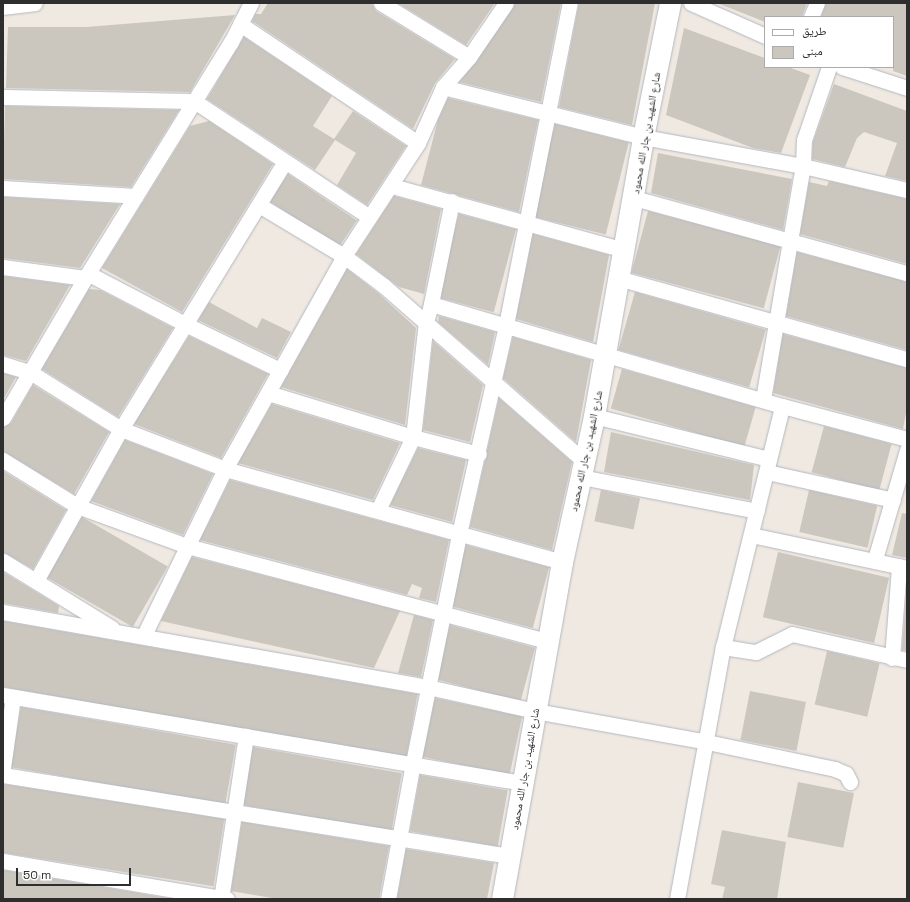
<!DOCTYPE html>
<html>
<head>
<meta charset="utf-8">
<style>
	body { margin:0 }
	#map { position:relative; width:910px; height:902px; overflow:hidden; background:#efe9e1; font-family:"Space Grotesk","Noto Naskh Arabic",sans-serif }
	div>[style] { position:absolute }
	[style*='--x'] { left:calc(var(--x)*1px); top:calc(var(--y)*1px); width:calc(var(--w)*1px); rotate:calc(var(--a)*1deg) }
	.building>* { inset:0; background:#cbc7bf; transform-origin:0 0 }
	.roads { filter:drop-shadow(0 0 1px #b4b7c1) drop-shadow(0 0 1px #b4b7c1) }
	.street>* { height:15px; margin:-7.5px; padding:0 7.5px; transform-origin:7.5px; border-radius:7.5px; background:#fff }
	.secondary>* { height:21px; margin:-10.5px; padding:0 10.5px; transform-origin:10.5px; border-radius:10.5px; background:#fff }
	span { translate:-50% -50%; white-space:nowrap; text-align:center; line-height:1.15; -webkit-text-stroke:3px #fff; paint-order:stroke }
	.street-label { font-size:11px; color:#2e2e2e }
	.frame { position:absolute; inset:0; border:4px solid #2e2e2e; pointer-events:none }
	.legend { position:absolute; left:764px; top:16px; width:130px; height:52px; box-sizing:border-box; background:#fff; border:1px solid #ababab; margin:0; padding:5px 7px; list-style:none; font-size:12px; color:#2e2e2e }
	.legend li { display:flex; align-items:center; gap:8px; height:20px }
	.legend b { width:20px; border:1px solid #ababab }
	.scale { position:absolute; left:16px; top:868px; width:115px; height:18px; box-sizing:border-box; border:2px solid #2e2e2e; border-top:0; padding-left:5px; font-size:12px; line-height:14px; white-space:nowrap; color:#2e2e2e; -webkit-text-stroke:3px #fff; paint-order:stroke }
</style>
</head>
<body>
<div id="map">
	<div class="building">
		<div style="clip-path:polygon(268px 3px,372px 3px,376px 11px,455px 59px,435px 83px,413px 129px,252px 21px,255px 14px,261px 14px)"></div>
		<div style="clip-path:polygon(398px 3px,495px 3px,466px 45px)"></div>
		<div style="clip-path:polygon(515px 3px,561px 3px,541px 102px,459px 82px,476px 62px)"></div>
		<div style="clip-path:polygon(579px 3px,655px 3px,632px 125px,559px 107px)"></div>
		<div style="clip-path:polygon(717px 3px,807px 3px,802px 17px,765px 17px,765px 22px)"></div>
		<div style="clip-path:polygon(826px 3px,907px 3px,907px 76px,893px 71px,893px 17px,821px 17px)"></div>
		<div style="clip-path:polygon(235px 15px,190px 92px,6px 88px,8px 27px,86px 27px)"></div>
		<div style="clip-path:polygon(684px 28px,765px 58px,765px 67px,788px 67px,810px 75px,781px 153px,753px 148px,666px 115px)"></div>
		<div style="clip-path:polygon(244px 37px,332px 96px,313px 126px,334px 139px,353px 111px,406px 146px,367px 205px,337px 185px,356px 153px,335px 140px,315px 170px,207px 99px)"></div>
		<div style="clip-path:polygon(834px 84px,907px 111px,907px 181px,885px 176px,897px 143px,864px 132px,857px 138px,845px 167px,812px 159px,813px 142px)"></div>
		<div style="clip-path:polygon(448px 98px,538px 120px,519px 212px,421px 185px,438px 120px)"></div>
		<div style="clip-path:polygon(5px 106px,179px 110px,131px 187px,3px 179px)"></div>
		<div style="clip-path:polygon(209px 121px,273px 164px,182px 312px,102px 268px,190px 126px)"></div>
		<div style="left:555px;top:124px;width:76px;height:95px;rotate:14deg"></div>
		<div style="clip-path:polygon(658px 153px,792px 179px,783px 230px,651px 193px)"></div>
		<div style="left:288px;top:174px;width:83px;height:33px;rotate:34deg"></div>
		<div style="clip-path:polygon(829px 181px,907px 199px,907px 264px,800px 234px,809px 182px,827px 186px)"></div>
		<div style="clip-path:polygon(394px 196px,441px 209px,424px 294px,399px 287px,356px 254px)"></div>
		<div style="clip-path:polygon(3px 197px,120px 204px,80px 268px,3px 258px)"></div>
		<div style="left:648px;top:211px;width:137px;height:64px;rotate:15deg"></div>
		<div style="left:459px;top:214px;width:59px;height:86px;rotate:15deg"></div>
		<div style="clip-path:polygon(533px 234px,609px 255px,593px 342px,516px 319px)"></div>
		<div style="clip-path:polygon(797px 252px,907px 282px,907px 350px,786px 316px)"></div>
		<div style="clip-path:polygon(347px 269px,378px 293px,416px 328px,405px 425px,281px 387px)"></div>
		<div style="clip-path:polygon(3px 276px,70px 285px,26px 361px,3px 355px)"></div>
		<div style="clip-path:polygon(89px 289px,100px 290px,173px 328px,118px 417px,42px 369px)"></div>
		<div style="left:635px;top:292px;width:136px;height:60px;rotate:16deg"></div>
		<div style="clip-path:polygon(209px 302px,257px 328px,262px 318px,291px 332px,277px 358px,198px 320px)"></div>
		<div style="clip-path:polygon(439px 316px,495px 332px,488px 365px,438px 322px)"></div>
		<div style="clip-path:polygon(783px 334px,907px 368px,907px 408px,903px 429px,773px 393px)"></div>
		<div style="clip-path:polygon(189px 336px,268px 374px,221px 458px,134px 424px)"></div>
		<div style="clip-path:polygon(513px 337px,591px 360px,576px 442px,503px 378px)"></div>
		<div style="clip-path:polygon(433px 341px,483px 385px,470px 442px,423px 430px)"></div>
		<div style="left:622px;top:369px;width:139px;height:41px;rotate:16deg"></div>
		<div style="clip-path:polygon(3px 373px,16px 377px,3px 400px)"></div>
		<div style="clip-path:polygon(33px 385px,109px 432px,74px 494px,3px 451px,3px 427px,11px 423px)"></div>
		<div style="clip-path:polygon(499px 398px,572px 462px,552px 550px,470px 527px)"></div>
		<div style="clip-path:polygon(272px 404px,400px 443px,373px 500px,238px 463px)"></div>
		<div style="left:824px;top:426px;width:70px;height:48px;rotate:15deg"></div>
		<div style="clip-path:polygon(611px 432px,754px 465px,750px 500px,604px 472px)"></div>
		<div style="clip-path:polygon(125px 440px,213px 474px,183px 535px,91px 501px)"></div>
		<div style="clip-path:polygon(418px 448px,466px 460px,452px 522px,390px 505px)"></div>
		<div style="clip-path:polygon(3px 471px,66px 510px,33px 569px,3px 552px)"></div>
		<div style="clip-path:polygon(230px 480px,449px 540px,436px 602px,419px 598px,422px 588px,412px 584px,407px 595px,200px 540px)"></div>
		<div style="left:601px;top:490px;width:40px;height:32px;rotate:12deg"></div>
		<div style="left:809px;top:490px;width:70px;height:43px;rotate:13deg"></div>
		<div style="clip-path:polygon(902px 513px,907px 514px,907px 558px,892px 555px)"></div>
		<div style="left:82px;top:517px;width:99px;height:70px;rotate:30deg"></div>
		<div style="left:466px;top:545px;width:86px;height:63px;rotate:15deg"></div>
		<div style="left:778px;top:552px;width:114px;height:67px;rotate:13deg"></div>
		<div style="clip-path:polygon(192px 557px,400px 611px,374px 668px,161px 621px)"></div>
		<div style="clip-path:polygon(3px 572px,59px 606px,58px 613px,3px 603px)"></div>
		<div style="clip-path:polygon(907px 583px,907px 651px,902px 650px)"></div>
		<div style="clip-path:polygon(414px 615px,433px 620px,421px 677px,398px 673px)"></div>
		<div style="left:3px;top:621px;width:421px;height:65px;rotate:10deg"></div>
		<div style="left:450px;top:625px;width:88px;height:56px;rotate:15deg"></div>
		<div style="left:827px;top:651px;width:54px;height:55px;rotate:13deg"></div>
		<div style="left:750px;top:691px;width:57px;height:50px;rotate:11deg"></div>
		<div style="left:435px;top:698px;width:89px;height:60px;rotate:12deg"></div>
		<div style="left:21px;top:707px;width:218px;height:61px;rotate:10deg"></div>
		<div style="left:253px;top:747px;width:151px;height:59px;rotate:10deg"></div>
		<div style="left:420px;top:775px;width:89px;height:57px;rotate:10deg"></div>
		<div style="left:798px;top:782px;width:57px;height:56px;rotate:11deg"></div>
		<div style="left:3px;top:784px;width:224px;height:68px;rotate:9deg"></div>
		<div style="clip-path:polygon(242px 822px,389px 846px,379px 899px,278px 899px,231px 891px)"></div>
		<div style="clip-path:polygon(722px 830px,786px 842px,777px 899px,722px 899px,725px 887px,711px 884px)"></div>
		<div style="clip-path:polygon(406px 849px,494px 863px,487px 899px,397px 899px)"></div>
		<div style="clip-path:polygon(3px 870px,173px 899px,3px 899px)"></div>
	</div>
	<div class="roads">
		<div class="street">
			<div style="--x:381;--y:3;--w:103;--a:31.5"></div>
			<div style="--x:691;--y:3;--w:81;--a:24"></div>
			<div style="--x:3;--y:7;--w:32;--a:-7"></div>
			<div style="--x:811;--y:17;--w:15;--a:-67"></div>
			<div style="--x:240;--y:24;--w:214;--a:33.8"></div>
			<div style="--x:842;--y:67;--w:68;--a:17.9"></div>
			<div style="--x:443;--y:87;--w:206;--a:14"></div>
			<div style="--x:643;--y:137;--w:163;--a:10.3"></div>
			<div style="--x:803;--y:166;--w:107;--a:13"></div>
			<div style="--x:3;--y:97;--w:191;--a:1.2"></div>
			<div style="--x:194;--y:101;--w:210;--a:33.5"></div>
			<div style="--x:392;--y:186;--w:241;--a:15.4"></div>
			<div style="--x:3;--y:188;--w:133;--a:3.4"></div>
			<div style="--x:634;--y:198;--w:283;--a:15.4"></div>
			<div style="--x:259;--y:205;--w:99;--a:31"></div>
			<div style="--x:344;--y:256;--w:50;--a:36.9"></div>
			<div style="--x:384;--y:286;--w:266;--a:41.2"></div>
			<div style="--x:3;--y:267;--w:83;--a:7.6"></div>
			<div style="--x:89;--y:274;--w:108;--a:27.5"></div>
			<div style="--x:185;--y:324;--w:106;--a:25.8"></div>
			<div style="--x:618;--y:278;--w:300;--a:15.7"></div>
			<div style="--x:431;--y:304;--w:105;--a:-78.5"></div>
			<div style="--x:3;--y:364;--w:28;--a:17"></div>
			<div style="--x:30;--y:372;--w:107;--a:32.1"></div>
			<div style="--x:121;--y:429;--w:111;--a:21"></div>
			<div style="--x:225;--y:469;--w:350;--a:15.4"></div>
			<div style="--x:268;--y:393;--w:152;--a:16.9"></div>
			<div style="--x:413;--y:437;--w:68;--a:14.4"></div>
			<div style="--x:763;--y:399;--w:236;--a:-80.3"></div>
			<div style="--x:803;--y:166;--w:26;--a:-88"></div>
			<div style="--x:804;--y:140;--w:77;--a:-71.1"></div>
			<div style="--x:594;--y:416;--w:180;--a:13.8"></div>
			<div style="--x:3;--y:418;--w:162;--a:-59.6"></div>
			<div style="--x:85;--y:278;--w:278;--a:-58.3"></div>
			<div style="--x:231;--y:42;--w:44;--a:-62.9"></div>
			<div style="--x:3;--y:460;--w:87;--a:31.9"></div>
			<div style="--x:77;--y:506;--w:117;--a:20"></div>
			<div style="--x:187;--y:546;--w:372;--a:14.8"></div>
			<div style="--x:767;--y:472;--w:129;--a:12.5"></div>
			<div style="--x:581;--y:477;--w:179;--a:10.9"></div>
			<div style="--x:378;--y:510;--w:81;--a:-64.4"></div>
			<div style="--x:413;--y:437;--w:116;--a:-83.6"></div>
			<div style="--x:426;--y:322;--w:19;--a:-74"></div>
			<div style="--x:431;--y:304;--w:366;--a:16.2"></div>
			<div style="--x:782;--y:406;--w:129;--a:14.8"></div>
			<div style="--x:751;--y:535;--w:159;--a:11.9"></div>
			<div style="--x:875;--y:559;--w:114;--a:-73.6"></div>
			<div style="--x:3;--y:561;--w:128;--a:31.6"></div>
			<div style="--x:37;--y:579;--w:172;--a:-60.8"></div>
			<div style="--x:121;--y:429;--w:312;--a:-58.5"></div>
			<div style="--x:3;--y:612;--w:432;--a:10"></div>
			<div style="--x:428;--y:687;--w:110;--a:12.6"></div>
			<div style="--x:535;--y:711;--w:175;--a:10.2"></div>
			<div style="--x:707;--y:742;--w:131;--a:11.9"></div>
			<div style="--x:835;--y:769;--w:12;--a:24"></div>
			<div style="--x:846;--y:774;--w:9;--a:63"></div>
			<div style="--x:144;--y:635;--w:185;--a:-64"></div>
			<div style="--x:225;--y:469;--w:244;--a:-60.8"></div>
			<div style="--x:344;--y:256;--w:135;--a:-56.8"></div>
			<div style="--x:418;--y:143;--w:61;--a:-65.9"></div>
			<div style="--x:443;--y:87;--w:40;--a:-49"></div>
			<div style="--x:469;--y:57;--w:65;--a:-55.6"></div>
			<div style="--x:723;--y:647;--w:33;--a:9"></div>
			<div style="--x:756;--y:652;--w:40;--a:-26.6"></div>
			<div style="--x:792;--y:634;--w:118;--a:12.7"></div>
			<div style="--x:892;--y:658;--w:92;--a:-85.6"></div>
			<div style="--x:3;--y:695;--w:527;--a:9.61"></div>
			<div style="--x:3;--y:768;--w:72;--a:-82"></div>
			<div style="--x:3;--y:775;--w:512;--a:9.09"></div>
			<div style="--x:3;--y:861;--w:227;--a:9.6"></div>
			<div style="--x:221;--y:899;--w:165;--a:-81.3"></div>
			<div style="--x:388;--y:899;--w:138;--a:-79.6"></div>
			<div style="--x:413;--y:763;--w:234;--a:-78.6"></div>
			<div style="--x:459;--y:534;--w:214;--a:-77.3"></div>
			<div style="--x:506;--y:325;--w:328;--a:-78.8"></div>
			<div style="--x:677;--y:899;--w:256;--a:-79.7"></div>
			<div style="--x:723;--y:647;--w:248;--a:-76.2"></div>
		</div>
		<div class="secondary">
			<div style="--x:502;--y:899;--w:342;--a:-79.9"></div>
			<div style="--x:562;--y:562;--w:149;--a:-77.6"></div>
			<div style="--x:594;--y:416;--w:283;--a:-80"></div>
			<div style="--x:643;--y:137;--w:137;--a:-78.6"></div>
		</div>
	</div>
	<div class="street-label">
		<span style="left:646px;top:133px;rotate:-80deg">شارع الشهيد بن جار الله محمود</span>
		<span style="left:586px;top:451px;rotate:-78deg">شارع الشهيد بن جار الله محمود</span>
		<span style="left:525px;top:769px;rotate:-80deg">شارع الشهيد بن جار الله محمود</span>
	</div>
	<div class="frame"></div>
	<ul class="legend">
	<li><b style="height:5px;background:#fff"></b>طريق</li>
	<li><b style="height:11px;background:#cbc7bf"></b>مبنى</li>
	</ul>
	<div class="scale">50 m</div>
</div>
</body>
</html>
